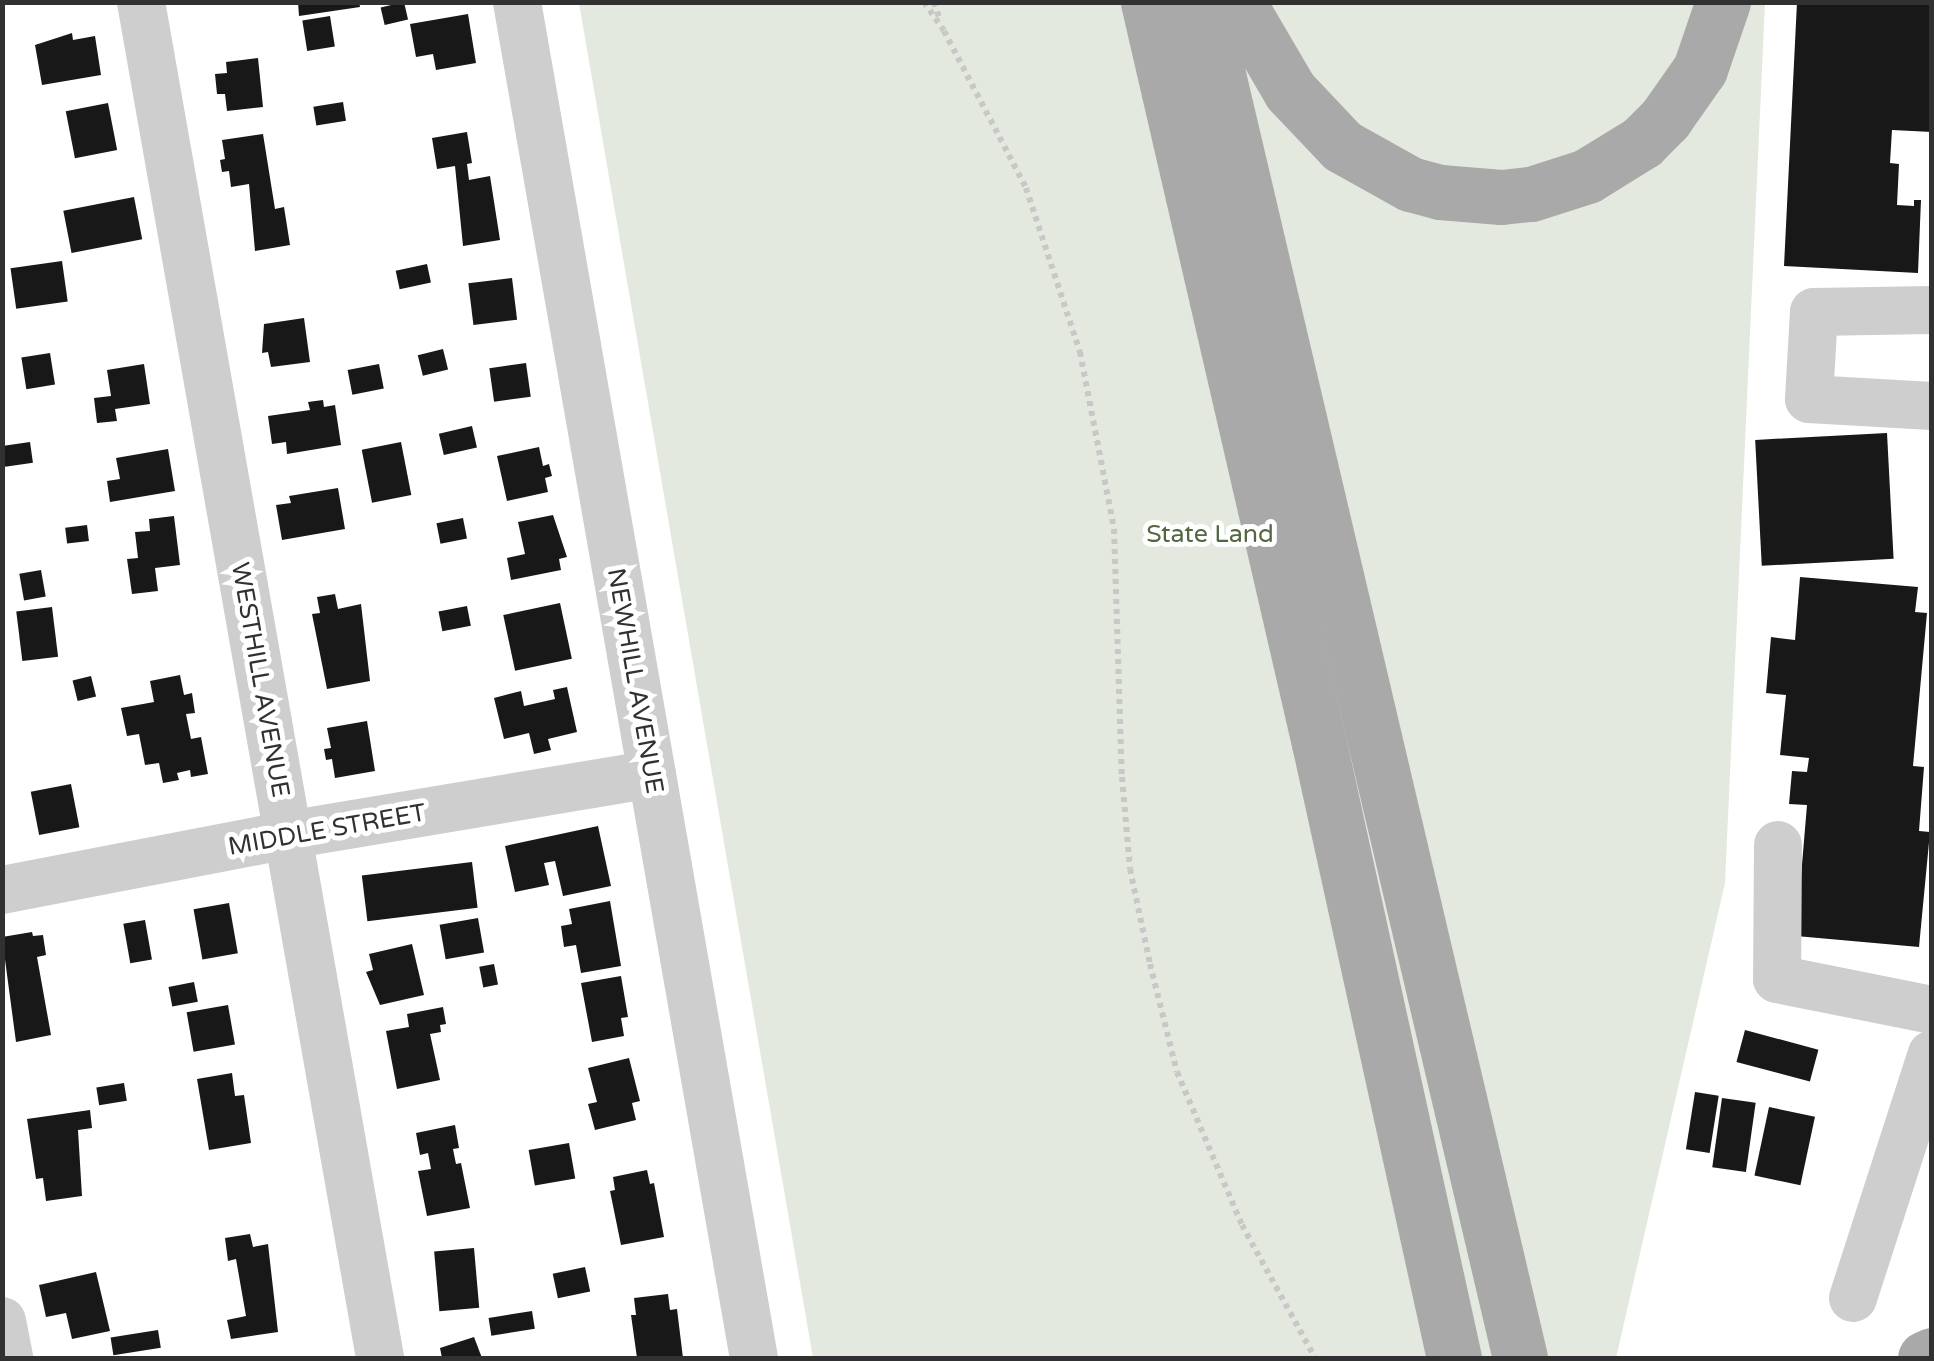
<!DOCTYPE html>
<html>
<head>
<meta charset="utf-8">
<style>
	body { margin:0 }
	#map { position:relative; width:1934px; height:1361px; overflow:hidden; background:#fff; font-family:"Varela Round",sans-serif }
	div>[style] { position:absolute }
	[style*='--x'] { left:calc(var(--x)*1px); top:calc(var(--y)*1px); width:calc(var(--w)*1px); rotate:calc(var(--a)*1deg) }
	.green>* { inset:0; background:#e3e9de }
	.building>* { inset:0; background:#181818; transform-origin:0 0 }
	.path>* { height:6px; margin-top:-3px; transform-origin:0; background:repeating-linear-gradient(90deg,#c8c8c8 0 5px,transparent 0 10px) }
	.minor>* { height:48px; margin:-24px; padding:0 24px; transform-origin:24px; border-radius:24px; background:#cecece }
	.major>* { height:55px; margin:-27.5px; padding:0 27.5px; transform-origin:27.5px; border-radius:27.5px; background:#a9a9a9 }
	span { translate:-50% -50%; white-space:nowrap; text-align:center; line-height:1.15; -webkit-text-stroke:10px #fff; paint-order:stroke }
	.park-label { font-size:25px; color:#536743 }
	.street-label { font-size:25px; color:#313131 }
	.frame { position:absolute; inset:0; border:5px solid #313131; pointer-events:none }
</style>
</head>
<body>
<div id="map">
	<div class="green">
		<div style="clip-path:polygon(579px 3px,1765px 3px,1725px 883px,1616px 1358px,813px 1358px)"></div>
	</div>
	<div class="building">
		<div style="clip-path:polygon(298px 2px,359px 2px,360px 7px,299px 16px)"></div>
		<div style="left:404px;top:2px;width:18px;height:24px;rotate:77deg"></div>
		<div style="clip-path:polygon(1797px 2px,1932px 2px,1932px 132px,1892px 130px,1890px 163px,1899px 164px,1897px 205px,1914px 206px,1914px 200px,1921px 200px,1918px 273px,1784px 266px)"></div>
		<div style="clip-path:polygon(468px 14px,476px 63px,436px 70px,433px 54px,416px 57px,410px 24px)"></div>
		<div style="left:330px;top:16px;width:31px;height:28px;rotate:81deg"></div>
		<div style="clip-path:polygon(72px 33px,73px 40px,95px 36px,101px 75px,42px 85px,35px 45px)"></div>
		<div style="clip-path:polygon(258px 58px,263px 107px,227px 111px,225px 94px,217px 94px,215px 74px,227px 73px,226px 62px)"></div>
		<div style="left:343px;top:102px;width:19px;height:30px;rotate:81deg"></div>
		<div style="left:108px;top:103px;width:48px;height:43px;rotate:79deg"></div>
		<div style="clip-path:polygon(467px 132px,472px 163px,467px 164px,469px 180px,490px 176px,500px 240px,463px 246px,455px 166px,437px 169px,432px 138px)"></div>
		<div style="clip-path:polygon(263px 134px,275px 209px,284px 207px,290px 245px,255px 251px,249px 184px,231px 187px,229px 171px,222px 172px,220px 160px,225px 159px,222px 140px)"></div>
		<div style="left:134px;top:197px;width:43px;height:72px;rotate:79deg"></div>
		<div style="left:62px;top:261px;width:41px;height:52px;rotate:82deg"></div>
		<div style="left:427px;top:264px;width:19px;height:32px;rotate:78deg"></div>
		<div style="left:512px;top:278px;width:42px;height:44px;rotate:83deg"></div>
		<div style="clip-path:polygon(304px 318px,310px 362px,271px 367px,268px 352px,262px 353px,264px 324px)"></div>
		<div style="left:443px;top:349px;width:21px;height:26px;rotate:76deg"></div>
		<div style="left:50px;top:353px;width:32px;height:29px;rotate:81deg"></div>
		<div style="left:526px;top:363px;width:34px;height:37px;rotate:82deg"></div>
		<div style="clip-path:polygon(144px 364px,150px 404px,115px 409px,117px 421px,97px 423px,94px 398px,111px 396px,107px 370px)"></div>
		<div style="left:379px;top:364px;width:25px;height:32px;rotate:79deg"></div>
		<div style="clip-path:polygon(323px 400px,324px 407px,335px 405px,341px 445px,287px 454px,286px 442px,272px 444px,268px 416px,310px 410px,308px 402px)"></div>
		<div style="left:472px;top:426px;width:22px;height:34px;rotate:77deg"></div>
		<div style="left:1887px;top:433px;width:126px;height:132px;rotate:87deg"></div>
		<div style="left:30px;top:442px;width:21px;height:28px;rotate:82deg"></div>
		<div style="left:401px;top:442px;width:54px;height:40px;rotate:79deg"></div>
		<div style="clip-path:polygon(539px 447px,543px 466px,549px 464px,552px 476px,545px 478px,548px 492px,507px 501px,497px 456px)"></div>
		<div style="clip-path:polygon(168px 449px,175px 491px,110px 502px,107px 481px,120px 479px,116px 458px)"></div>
		<div style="clip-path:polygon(338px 488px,345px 529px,282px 540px,276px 505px,291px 503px,289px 496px)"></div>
		<div style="clip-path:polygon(553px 515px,567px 557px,559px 559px,561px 570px,511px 580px,507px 558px,525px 554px,518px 522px)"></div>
		<div style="clip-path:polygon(174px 516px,180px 565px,155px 568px,158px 591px,132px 594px,127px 559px,138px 558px,135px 532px,150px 531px,149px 519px)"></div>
		<div style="left:463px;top:518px;width:21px;height:27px;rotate:79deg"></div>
		<div style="left:87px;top:525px;width:16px;height:22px;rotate:83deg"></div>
		<div style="left:41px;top:570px;width:27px;height:22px;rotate:80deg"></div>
		<div style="clip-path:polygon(1800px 577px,1918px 587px,1915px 612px,1927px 613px,1913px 766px,1924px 767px,1919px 831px,1930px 832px,1919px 947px,1796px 936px,1807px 805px,1789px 804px,1792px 771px,1807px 772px,1809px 758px,1780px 755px,1786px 695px,1766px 693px,1771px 637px,1795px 640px)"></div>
		<div style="clip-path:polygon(335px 594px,338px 609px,361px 604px,370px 681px,327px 689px,312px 614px,320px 613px,317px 597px)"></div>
		<div style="left:560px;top:603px;width:57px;height:58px;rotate:78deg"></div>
		<div style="left:467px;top:606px;width:20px;height:29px;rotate:79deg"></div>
		<div style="left:52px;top:607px;width:50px;height:36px;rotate:83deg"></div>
		<div style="clip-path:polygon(180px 675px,184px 695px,192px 693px,195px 713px,186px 714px,191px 739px,201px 737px,208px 774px,191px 777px,190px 770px,177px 773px,179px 780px,163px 783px,159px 763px,145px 765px,139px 734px,127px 736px,121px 708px,154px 702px,150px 681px)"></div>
		<div style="left:91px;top:676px;width:21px;height:19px;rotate:76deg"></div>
		<div style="clip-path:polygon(567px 687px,577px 732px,548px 739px,551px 750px,534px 754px,529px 733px,504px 739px,494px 698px,521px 691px,524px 706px,555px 699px,553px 690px)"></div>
		<div style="clip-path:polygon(367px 721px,375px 771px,335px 778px,332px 759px,326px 760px,324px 749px,331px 748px,327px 728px)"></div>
		<div style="left:71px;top:784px;width:44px;height:41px;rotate:79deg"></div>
		<div style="clip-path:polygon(598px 826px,611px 886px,563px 896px,555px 861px,544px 863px,549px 885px,515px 892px,505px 846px)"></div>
		<div style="left:472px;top:862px;width:46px;height:111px;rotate:83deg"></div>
		<div style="clip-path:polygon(610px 901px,621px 966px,581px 973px,576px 945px,564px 947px,561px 926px,572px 924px,569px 909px)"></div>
		<div style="left:229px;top:903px;width:51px;height:36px;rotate:80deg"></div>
		<div style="left:478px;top:918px;width:35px;height:39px;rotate:80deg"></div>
		<div style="left:145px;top:920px;width:40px;height:22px;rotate:80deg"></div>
		<div style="clip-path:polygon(32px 932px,33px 936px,43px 935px,46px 955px,37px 957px,51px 1035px,16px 1042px,2px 937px)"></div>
		<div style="clip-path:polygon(412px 944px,424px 995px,380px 1005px,366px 972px,373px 970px,369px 954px)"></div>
		<div style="left:494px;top:964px;width:21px;height:15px;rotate:79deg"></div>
		<div style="clip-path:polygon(621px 976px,628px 1017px,621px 1018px,624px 1036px,592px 1042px,581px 983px)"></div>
		<div style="left:194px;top:982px;width:20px;height:26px;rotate:79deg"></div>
		<div style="left:228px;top:1005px;width:40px;height:42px;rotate:80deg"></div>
		<div style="clip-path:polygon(443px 1007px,446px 1024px,440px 1025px,441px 1032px,430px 1034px,440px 1080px,397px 1089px,386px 1031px,409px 1027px,407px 1014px)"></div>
		<div style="left:1745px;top:1030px;width:76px;height:33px;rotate:15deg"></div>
		<div style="clip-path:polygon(629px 1058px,640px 1101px,632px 1103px,636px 1120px,595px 1130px,588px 1104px,597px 1102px,588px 1068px)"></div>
		<div style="clip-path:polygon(232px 1073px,235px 1096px,244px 1095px,251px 1143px,209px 1150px,197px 1079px)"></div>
		<div style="left:124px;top:1083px;width:18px;height:28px;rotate:81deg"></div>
		<div style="left:1695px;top:1092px;width:24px;height:58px;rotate:9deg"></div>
		<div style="left:1722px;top:1098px;width:34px;height:70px;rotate:8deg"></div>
		<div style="left:1769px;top:1107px;width:47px;height:70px;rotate:12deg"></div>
		<div style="clip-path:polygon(90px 1110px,92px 1128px,78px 1130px,82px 1196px,46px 1201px,43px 1178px,36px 1179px,27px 1119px)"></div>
		<div style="clip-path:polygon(455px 1125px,459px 1148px,453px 1149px,456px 1164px,461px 1163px,470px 1208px,427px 1216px,418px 1171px,431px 1169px,428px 1153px,420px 1155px,416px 1133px)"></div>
		<div style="left:569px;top:1143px;width:36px;height:41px;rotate:80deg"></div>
		<div style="clip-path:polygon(647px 1170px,650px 1184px,654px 1183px,664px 1237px,621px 1245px,610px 1191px,615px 1190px,613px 1177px)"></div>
		<div style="clip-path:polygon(250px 1234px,253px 1247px,268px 1244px,278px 1332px,231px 1339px,227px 1320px,246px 1316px,236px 1259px,228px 1261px,225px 1238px)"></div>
		<div style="left:474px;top:1248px;width:60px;height:40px;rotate:85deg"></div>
		<div style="left:585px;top:1267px;width:25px;height:33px;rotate:78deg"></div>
		<div style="clip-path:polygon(96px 1272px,110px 1331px,72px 1339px,66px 1313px,46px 1317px,39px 1285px)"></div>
		<div style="clip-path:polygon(668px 1294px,670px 1310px,677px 1309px,683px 1358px,637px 1358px,631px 1315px,636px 1315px,634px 1298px)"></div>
		<div style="left:532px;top:1311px;width:18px;height:44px;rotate:81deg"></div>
		<div style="left:158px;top:1330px;width:18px;height:48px;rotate:81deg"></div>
		<div style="clip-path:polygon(474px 1337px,482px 1358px,442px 1358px,440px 1348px)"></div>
	</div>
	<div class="path">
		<div style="--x:924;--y:2;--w:35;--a:55"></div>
		<div style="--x:944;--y:31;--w:177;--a:62.4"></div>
		<div style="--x:1026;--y:188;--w:173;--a:71.8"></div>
		<div style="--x:1080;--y:352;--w:180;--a:79.1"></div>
		<div style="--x:1114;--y:529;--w:248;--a:88.2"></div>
		<div style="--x:1122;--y:777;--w:92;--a:85"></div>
		<div style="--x:1130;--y:869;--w:97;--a:78.1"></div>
		<div style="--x:1150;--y:964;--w:111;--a:76"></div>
		<div style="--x:1177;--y:1072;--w:166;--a:67"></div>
		<div style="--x:1242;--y:1225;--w:152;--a:61.2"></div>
		<div style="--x:934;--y:2;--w:20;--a:72"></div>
	</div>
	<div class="minor">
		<div style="--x:141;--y:2;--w:1377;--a:80"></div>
		<div style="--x:517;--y:2;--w:1377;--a:80.09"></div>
		<div style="--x:1932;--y:310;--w:118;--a:179"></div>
		<div style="--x:1814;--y:312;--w:87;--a:93.3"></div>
		<div style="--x:1809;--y:399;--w:123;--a:3.3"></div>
		<div style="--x:1778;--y:845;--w:134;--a:90.4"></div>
		<div style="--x:1777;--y:979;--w:158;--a:11.3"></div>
		<div style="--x:2;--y:890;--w:291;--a:-10.9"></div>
		<div style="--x:288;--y:835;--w:369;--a:-9.5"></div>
		<div style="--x:1853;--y:1298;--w:256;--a:-72.1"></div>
		<div style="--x:2;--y:1321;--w:38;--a:79"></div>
	</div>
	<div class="major">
		<div style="--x:1148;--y:2;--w:760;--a:77.01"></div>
		<div style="--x:1319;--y:743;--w:630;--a:77.62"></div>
		<div style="--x:1201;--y:2;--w:1393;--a:76.76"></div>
		<div style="--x:1238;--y:2;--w:103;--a:59.7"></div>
		<div style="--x:1290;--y:91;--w:76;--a:46.6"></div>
		<div style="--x:1342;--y:146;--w:78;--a:29.2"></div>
		<div style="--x:1410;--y:184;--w:31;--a:15"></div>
		<div style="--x:1440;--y:192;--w:61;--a:4.7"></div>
		<div style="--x:1501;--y:197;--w:30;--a:-6"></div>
		<div style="--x:1531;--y:194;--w:59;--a:-17.8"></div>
		<div style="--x:1587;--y:176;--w:65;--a:-31.7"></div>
		<div style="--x:1642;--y:142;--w:33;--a:-45"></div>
		<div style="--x:1665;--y:119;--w:61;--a:-55"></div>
		<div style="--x:1700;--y:69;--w:71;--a:-71.1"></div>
		<div style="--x:1925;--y:1358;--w:8;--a:-23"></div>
	</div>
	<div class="park-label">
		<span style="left:1210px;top:534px">State Land</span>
	</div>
	<div class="street-label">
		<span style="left:260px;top:680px;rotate:80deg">WESTHILL AVENUE</span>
		<span style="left:635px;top:681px;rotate:80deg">NEWHILL AVENUE</span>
		<span style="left:327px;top:830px;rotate:-10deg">MIDDLE STREET</span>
	</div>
	<div class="frame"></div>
</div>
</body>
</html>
